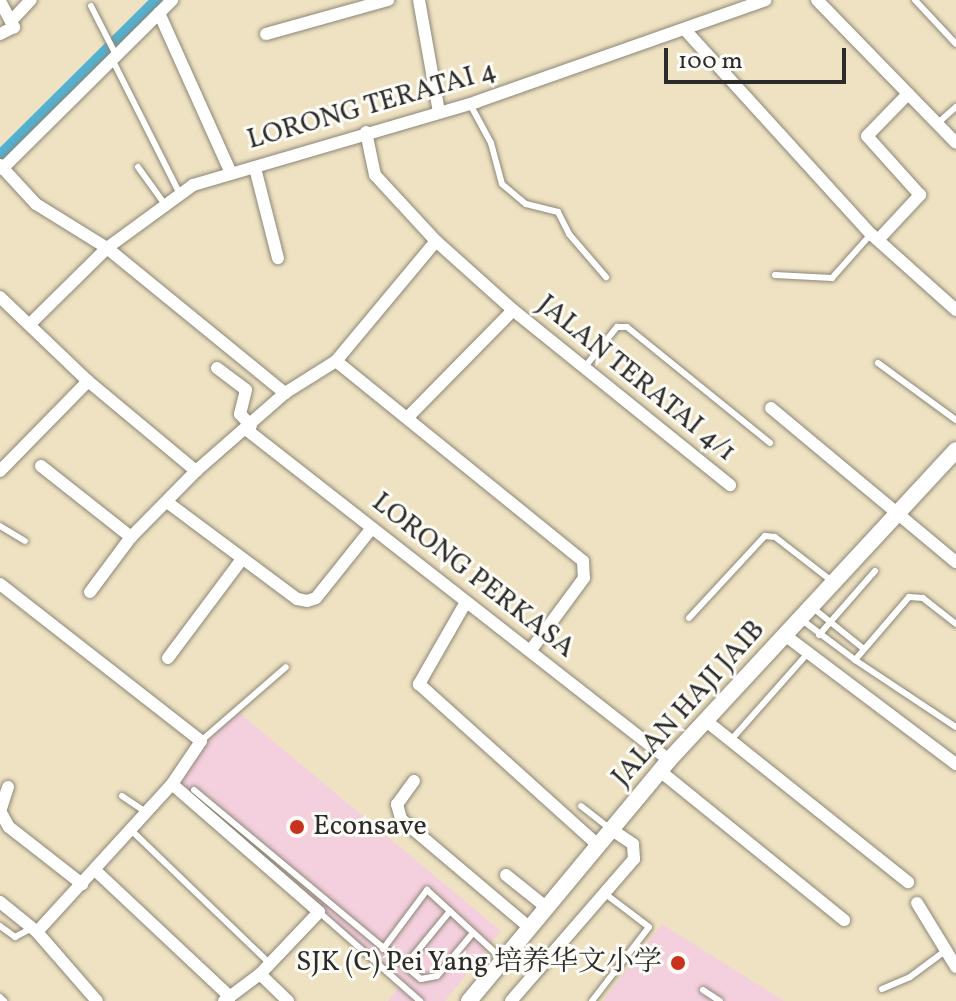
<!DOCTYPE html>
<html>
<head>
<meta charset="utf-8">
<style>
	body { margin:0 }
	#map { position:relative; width:956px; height:1001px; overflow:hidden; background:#eee2c2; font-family:Vollkorn,"Noto Serif SC",serif }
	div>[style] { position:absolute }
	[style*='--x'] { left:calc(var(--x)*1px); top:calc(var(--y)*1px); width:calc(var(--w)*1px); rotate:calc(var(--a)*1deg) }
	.built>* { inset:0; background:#f4cfde }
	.canal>* { height:12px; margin:-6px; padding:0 6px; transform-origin:6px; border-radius:6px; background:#53b1d1 }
	.roads { filter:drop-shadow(0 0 2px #8c8676) drop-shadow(0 0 2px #8c8676) }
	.service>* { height:6px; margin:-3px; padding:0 3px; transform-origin:3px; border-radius:3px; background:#fff }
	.minor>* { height:12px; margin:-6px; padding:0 6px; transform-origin:6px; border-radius:6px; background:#fff }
	.tertiary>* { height:16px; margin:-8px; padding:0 8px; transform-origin:8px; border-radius:8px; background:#fff }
	.dots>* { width:22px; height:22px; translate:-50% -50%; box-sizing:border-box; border:4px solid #fdfcf7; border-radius:50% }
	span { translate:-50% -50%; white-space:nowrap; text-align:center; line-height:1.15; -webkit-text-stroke:6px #fdfcf7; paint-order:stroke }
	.street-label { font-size:28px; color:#2b2b2b }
	.poi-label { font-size:28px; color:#2b2b2b }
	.left { translate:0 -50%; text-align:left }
	.right { translate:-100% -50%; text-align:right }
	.scale { position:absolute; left:664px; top:48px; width:182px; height:36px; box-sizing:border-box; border:4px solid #2b2b2b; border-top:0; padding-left:10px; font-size:24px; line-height:28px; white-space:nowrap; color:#2b2b2b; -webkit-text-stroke:6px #fdfcf7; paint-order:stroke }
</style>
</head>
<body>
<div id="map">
	<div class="built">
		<div style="clip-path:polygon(237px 711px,501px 931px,445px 1001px,388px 1001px,403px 982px,178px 783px,204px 743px)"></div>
		<div style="clip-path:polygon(662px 924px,784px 1001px,603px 1001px)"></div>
	</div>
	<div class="canal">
		<div style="--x:0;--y:156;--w:221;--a:-44.8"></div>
	</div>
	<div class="roads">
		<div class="service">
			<div style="--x:915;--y:0;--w:60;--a:47"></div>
			<div style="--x:91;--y:6;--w:55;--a:63"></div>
			<div style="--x:112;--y:59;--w:149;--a:63.3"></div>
			<div style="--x:470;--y:104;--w:44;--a:61.7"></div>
			<div style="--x:491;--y:143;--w:42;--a:75"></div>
			<div style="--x:502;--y:184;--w:31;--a:40"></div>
			<div style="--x:526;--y:204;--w:33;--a:14"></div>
			<div style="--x:558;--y:212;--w:25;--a:63"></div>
			<div style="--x:569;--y:234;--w:57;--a:49.3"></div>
			<div style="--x:938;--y:123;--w:24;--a:-42"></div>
			<div style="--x:138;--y:167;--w:44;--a:54.2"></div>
			<div style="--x:775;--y:275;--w:57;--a:3"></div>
			<div style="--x:832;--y:278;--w:59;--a:-48.4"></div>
			<div style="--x:878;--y:363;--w:97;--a:36.2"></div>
			<div style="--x:584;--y:368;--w:53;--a:-51.2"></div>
			<div style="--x:617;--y:327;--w:10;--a:0"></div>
			<div style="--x:627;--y:327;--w:184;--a:39"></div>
			<div style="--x:0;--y:526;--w:29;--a:31"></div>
			<div style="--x:813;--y:608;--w:65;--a:38.8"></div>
			<div style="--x:689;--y:618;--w:112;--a:-47.2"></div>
			<div style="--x:765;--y:536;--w:10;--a:6"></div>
			<div style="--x:775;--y:537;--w:72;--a:37.7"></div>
			<div style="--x:802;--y:620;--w:66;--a:37"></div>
			<div style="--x:956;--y:624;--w:42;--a:-141.8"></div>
			<div style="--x:923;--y:598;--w:14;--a:-176"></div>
			<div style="--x:909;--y:597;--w:83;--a:130.6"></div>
			<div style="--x:855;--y:660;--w:121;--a:33.6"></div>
			<div style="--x:819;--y:635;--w:85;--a:-48.8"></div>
			<div style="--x:202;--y:740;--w:111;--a:-41"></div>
			<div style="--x:731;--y:740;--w:116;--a:-48.5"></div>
			<div style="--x:194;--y:790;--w:295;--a:39.8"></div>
			<div style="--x:421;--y:979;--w:16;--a:-11"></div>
			<div style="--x:437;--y:976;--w:56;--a:-50.1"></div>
			<div style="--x:122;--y:796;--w:30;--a:34"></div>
			<div style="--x:581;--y:806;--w:37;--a:38"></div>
			<div style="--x:131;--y:830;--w:192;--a:43.9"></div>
			<div style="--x:319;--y:912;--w:135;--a:41.4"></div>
			<div style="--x:0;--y:926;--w:19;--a:36"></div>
			<div style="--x:15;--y:937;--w:19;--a:-28"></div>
			<div style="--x:383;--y:949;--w:74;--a:-53.3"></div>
			<div style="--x:427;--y:890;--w:102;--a:42.6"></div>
			<div style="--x:405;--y:966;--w:71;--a:-50.7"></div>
			<div style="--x:882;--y:989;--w:30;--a:-23"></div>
			<div style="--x:910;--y:977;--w:44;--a:-36.6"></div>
			<div style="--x:703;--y:990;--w:20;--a:33"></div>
			<div style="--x:0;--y:997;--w:6;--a:45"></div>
			<div style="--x:592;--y:1001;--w:93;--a:-52.4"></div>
			<div style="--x:649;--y:927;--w:56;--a:-142.9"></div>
		</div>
		<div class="minor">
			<div style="--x:419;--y:0;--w:114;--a:79.9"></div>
			<div style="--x:817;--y:0;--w:199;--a:45.8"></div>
			<div style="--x:0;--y:1;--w:30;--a:62"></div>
			<div style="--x:14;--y:27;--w:16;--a:153"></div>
			<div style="--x:159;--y:13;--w:173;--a:65.8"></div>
			<div style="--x:13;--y:19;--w:26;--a:-47"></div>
			<div style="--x:687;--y:32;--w:273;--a:47.7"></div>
			<div style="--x:871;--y:234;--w:114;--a:41.8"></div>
			<div style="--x:266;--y:34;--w:127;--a:-15.6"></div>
			<div style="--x:366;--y:132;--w:44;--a:78.2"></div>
			<div style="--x:375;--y:175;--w:90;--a:47.3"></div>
			<div style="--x:436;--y:241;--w:103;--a:41.9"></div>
			<div style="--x:513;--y:310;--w:279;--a:38.9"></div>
			<div style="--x:0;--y:165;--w:53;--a:47.3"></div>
			<div style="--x:36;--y:204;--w:84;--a:31.8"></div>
			<div style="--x:107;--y:248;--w:230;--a:39.2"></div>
			<div style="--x:255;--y:168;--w:93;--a:75.7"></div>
			<div style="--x:2;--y:169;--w:240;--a:-44.8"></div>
			<div style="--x:878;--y:240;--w:62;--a:-47"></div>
			<div style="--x:920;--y:195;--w:79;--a:-131.9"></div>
			<div style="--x:867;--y:136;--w:59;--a:-45.7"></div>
			<div style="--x:0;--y:297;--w:122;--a:43.7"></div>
			<div style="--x:88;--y:381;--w:141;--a:39.8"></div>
			<div style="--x:31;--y:323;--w:107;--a:-44.6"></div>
			<div style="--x:107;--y:248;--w:107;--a:-36.2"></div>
			<div style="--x:193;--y:185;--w:295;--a:-16.3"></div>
			<div style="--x:476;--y:102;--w:307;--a:-19.4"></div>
			<div style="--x:336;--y:361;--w:318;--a:39"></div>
			<div style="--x:583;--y:561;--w:17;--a:87"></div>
			<div style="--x:584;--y:578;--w:89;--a:126.4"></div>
			<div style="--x:217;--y:368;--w:36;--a:37"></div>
			<div style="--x:246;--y:390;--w:25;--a:104"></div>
			<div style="--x:240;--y:414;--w:16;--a:47"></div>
			<div style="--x:771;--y:408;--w:241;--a:39.8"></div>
			<div style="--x:409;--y:416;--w:148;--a:-45.5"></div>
			<div style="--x:247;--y:430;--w:536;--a:38.03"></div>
			<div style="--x:41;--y:466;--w:115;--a:38.3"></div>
			<div style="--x:0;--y:471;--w:126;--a:-45.6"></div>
			<div style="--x:167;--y:502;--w:162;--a:36.7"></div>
			<div style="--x:297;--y:599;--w:10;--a:11"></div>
			<div style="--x:307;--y:601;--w:9;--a:-18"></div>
			<div style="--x:316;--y:598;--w:88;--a:-51.4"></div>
			<div style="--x:0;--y:584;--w:255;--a:38"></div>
			<div style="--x:201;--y:741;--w:52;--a:124"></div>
			<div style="--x:172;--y:784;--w:200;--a:132.4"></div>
			<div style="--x:90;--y:592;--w:69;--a:-53.3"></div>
			<div style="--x:131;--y:537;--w:93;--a:-45.4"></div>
			<div style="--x:196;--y:471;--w:118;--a:-41.2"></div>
			<div style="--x:285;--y:393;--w:60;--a:-32.1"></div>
			<div style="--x:336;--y:361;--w:156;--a:-50.2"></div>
			<div style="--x:466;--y:602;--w:95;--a:119.8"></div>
			<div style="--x:419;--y:684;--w:241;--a:42"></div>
			<div style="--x:786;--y:636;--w:213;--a:37"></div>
			<div style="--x:168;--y:658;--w:124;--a:-53.2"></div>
			<div style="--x:705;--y:720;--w:260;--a:38.6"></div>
			<div style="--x:660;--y:771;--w:237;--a:39"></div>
			<div style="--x:414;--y:781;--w:29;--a:126"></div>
			<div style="--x:397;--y:804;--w:16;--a:75"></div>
			<div style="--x:401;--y:819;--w:167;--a:40.2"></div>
			<div style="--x:172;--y:784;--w:195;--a:41"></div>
			<div style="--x:319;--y:912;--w:86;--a:133.6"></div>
			<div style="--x:260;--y:974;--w:45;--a:143.1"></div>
			<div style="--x:8;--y:787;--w:25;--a:108"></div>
			<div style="--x:0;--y:811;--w:18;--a:61"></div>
			<div style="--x:9;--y:827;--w:93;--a:38"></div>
			<div style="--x:96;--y:871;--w:184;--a:43.2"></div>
			<div style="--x:506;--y:875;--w:51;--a:38.7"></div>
			<div style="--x:0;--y:902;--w:48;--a:39"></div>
			<div style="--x:37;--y:932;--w:91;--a:49"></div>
			<div style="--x:917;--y:903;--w:75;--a:58.6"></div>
			<div style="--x:260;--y:974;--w:39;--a:44"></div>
			<div style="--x:511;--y:1001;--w:188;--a:-49.1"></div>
			<div style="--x:634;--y:859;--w:15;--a:-94"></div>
			<div style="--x:633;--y:844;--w:27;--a:-146"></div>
		</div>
		<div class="tertiary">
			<div style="--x:469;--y:1001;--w:313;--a:-50.3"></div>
			<div style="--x:669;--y:760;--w:422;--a:-47.2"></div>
		</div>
	</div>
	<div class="dots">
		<div style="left:297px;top:827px;background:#c8321e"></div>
		<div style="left:678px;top:963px;background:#c8321e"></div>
	</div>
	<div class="street-label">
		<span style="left:372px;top:106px;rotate:-16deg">LORONG TERATAI 4</span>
		<span style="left:636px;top:379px;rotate:39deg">JALAN TERATAI 4/1</span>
		<span style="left:473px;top:576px;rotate:38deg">LORONG PERKASA</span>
		<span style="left:689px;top:704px;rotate:-48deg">JALAN HAJI JAIB</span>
	</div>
	<div class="poi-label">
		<span class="left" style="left:313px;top:827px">Econsave</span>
		<span class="right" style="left:662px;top:963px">SJK (C) Pei Yang 培养华文小学</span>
	</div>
	<div class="scale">100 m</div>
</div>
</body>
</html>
